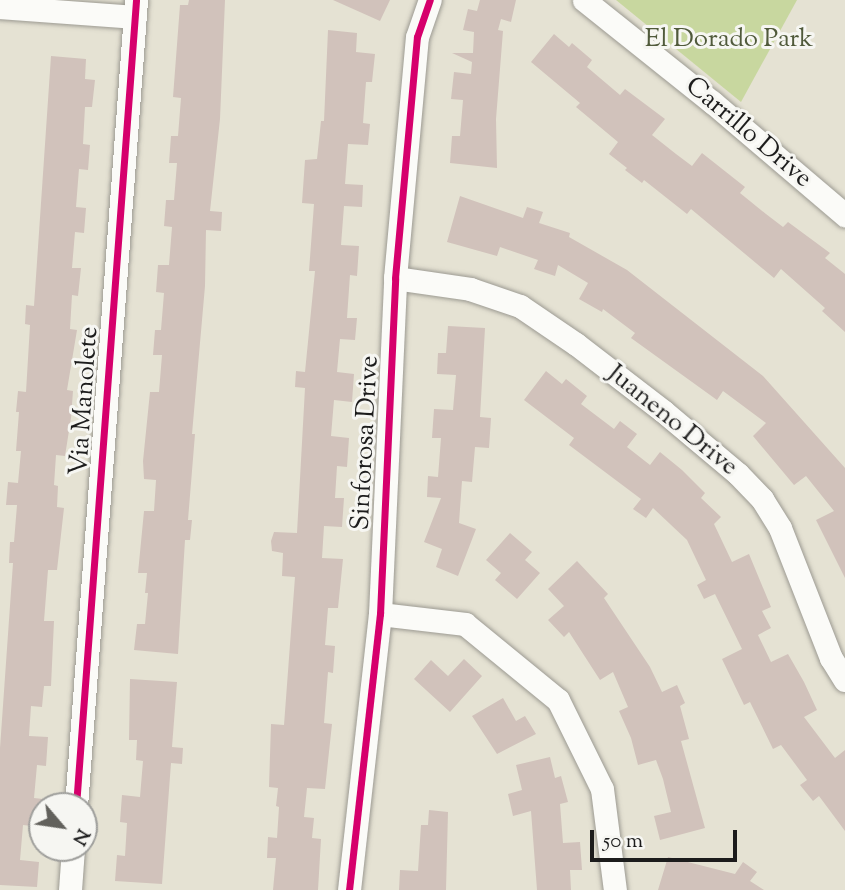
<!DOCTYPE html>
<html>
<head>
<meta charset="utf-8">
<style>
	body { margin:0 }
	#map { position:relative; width:845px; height:890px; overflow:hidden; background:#e5e2d3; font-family:"Sorts Mill Goudy",serif }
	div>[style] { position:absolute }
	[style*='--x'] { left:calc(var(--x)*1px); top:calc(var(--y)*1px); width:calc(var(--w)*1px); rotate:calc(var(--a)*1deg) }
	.green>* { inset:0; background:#c8d79f }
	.building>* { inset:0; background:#d1c2bb }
	.roads { filter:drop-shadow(0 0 2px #9c9a92) drop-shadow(0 0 2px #9c9a92) }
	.minor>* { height:23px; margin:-11.5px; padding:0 11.5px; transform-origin:11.5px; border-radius:11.5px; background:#fbfbf8 }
	.cycleway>* { height:7px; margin:-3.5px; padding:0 3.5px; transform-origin:3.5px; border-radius:3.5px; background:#d6006c }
	span { translate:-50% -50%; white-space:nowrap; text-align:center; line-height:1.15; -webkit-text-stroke:6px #f6f6f2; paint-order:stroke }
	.park-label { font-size:26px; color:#505a3b }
	.street-label { font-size:26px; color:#1c1c1c }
	.north { position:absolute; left:28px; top:792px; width:70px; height:70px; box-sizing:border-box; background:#f6f6f2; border:2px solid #9f9f9c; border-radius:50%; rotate:119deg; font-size:19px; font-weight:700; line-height:28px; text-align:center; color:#1c1c1c }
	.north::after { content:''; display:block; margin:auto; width:24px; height:32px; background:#62615c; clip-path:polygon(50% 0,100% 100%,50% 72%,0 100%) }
	.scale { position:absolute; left:590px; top:830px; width:147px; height:32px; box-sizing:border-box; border:4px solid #1c1c1c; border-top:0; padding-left:9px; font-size:21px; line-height:24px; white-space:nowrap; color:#1c1c1c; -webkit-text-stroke:5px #f6f6f2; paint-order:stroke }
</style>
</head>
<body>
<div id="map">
	<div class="green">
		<div style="clip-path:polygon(616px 0,797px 0,741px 102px)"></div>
	</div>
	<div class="building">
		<div style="clip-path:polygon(189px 0,225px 0,220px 119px,210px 211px,222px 212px,221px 231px,206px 230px,205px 286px,192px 434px,195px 434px,188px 520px,192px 520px,190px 540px,185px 540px,178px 654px,134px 650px,137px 624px,145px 624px,148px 593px,145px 593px,147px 573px,138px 573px,144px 511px,154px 511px,156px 480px,144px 479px,143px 461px,150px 392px,159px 392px,162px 355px,153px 355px,155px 330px,161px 330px,164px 293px,156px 292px,158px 265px,169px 265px,172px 227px,164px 226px,166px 200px,174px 200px,177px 163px,169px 163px,171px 136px,178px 136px,181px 98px,173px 97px,180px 5px,188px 5px)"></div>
		<div style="clip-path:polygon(333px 0,390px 0,380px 21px)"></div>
		<div style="clip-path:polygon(480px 0,516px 0,511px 22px,501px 19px,498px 30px,503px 31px,496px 119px,497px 168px,450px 163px,452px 136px,460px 136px,463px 100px,451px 99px,454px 72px,471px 74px,472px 62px,452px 53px,473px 53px,474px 32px,463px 30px,468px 9px,477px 11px)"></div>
		<div style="clip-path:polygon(328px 30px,357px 33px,356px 52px,375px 54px,372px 82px,366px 82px,363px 123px,370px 124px,368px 145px,348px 144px,345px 184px,363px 185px,362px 207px,344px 206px,341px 245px,359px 246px,357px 276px,350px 275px,347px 318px,357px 318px,355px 340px,340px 339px,337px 372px,354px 374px,352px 402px,334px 400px,331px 436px,349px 438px,347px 467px,337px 466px,335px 498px,344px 498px,342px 527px,324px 526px,322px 558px,343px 559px,338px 608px,328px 608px,325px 645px,335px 646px,333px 673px,328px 672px,324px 723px,332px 724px,325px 789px,307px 788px,304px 817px,314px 818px,312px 838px,321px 839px,318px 890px,273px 890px,276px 858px,267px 858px,268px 837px,277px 838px,279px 807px,276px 806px,278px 788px,269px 787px,271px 724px,284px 725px,295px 577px,282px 576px,283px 553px,272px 551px,271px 541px,274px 532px,297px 533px,305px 388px,295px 387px,296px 371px,305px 372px,315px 271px,309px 271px,314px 204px,302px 203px,305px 160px,317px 159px,321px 121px,324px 121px)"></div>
		<div style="clip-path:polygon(554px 34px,569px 47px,572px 43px,592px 60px,587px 67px,620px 95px,625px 89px,665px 119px,652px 135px,676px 154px,692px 166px,702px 153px,745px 187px,740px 193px,766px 214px,783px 227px,788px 222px,830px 253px,825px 258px,845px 274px,845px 332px,822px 311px,825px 308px,781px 269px,774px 278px,691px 209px,687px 214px,644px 180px,642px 183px,625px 170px,627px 168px,609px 154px,618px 142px,576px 107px,580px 103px,531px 62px)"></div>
		<div style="clip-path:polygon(51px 56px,86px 59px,85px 79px,95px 80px,92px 107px,85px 107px,83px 144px,90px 145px,88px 170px,79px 169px,76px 207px,86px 208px,84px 233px,75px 232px,72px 268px,81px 268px,78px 296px,72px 295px,70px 329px,77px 330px,67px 390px,73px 391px,71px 418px,65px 456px,56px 455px,54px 485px,58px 486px,57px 507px,64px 508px,57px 570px,48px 570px,44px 621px,54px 621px,51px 686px,44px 686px,42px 707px,31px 706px,29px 736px,48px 737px,46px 766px,37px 765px,34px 798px,43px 799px,41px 827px,23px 825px,20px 860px,39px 862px,37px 887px,0 885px,0 748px,13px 563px,9px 563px,10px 542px,14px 542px,17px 505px,6px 505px,8px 482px,18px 483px,21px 451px,16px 451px,19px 412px,16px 412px,18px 391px,26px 392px,30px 325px,25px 324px,26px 305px,34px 306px)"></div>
		<div style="clip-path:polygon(460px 196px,523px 218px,527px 207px,543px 212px,539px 223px,570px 233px,569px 237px,627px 270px,763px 376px,845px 468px,845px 578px,816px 520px,834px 511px,806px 476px,794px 485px,753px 436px,766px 423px,723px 391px,717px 400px,631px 338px,635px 333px,603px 309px,602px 312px,579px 299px,588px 283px,558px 265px,555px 276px,534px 269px,538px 260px,500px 247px,497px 256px,447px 242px)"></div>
		<div style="clip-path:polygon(448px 326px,485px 328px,480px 417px,491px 418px,489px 448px,475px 447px,472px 482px,462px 481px,459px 523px,476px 529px,458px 576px,436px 567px,442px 549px,424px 542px,441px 498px,427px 497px,428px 476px,438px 477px,441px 438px,432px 438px,434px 409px,453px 410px,456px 375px,437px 374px,438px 353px,446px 353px)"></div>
		<div style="clip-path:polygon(546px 371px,562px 384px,566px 379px,587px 396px,581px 404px,614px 429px,620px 421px,637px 434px,627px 447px,650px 465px,660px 452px,682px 470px,705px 493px,701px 498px,721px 517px,714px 524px,732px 562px,749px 554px,771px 607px,762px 611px,771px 628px,758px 635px,771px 662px,788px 654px,804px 682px,817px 710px,804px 717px,835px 758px,845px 750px,845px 831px,819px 796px,813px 801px,800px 785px,807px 780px,781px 745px,773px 749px,750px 702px,744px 705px,722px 659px,742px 649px,715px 594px,704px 599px,697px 585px,706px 580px,687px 540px,653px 508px,646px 518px,633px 509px,641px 499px,569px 445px,574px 438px,524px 400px)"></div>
		<div style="clip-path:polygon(510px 533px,532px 552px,525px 560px,540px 573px,517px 599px,495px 580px,501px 573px,486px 560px)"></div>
		<div style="clip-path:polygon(577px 561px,608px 594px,604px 598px,650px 667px,662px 692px,677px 685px,685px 703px,680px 706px,689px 739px,681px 741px,705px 828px,660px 840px,654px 816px,671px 812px,663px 779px,656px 760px,638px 765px,631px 738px,619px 711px,628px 707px,613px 672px,600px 680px,569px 632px,564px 637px,548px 620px,564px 606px,548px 589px)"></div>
		<div style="clip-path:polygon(464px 659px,482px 676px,450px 712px,414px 679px,431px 660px,448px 676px)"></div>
		<div style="clip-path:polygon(130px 679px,177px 682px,172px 747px,183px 748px,182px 764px,171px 763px,162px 884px,115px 881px,117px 855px,125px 856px,127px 823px,120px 822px,122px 795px,140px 797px,143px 761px,136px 760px,137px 740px,129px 740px)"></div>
		<div style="clip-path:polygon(503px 698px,516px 721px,525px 716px,536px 734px,497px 754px,472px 716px)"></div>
		<div style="clip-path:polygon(550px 757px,555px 778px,561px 776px,568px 802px,560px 804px,563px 843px,580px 842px,582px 870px,570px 870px,571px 890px,537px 890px,531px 811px,513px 816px,508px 794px,522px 790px,516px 765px)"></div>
		<div style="clip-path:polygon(429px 810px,448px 812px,446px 890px,399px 890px,400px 870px,418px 871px,421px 825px,428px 825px)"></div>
		<div style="clip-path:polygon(668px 857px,735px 874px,743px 862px,757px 872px,750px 881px,764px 890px,658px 890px)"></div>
	</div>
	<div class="roads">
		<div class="minor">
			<div style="--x:584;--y:0;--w:164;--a:38.6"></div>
			<div style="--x:712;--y:102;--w:175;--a:40.4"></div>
			<div style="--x:0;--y:7;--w:135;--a:4.2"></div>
			<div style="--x:395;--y:278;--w:76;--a:8.3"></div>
			<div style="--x:470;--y:289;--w:53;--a:18.8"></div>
			<div style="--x:520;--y:306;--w:68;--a:34.2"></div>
			<div style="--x:576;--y:344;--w:110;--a:37.6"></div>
			<div style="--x:663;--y:411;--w:98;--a:40"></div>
			<div style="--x:738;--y:474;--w:35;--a:46"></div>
			<div style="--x:762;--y:499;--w:34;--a:58"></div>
			<div style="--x:780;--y:528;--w:140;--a:68.6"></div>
			<div style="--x:831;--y:658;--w:26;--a:58"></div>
			<div style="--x:380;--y:614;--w:86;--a:6.7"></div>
			<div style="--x:465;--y:624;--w:120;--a:39.3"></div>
			<div style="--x:558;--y:700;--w:99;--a:63.7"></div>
			<div style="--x:602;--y:789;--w:102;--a:82.7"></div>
			<div style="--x:76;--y:806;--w:808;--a:-85.74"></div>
			<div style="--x:70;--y:890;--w:42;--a:-85.9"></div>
			<div style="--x:349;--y:890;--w:278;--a:-83.6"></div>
			<div style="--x:380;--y:614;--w:336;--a:-87.4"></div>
			<div style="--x:395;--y:278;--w:242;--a:-84.8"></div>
			<div style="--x:417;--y:37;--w:39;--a:-71"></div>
		</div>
	</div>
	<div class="cycleway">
		<div style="--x:76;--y:806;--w:808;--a:-85.74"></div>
		<div style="--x:349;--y:890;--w:278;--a:-83.6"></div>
		<div style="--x:380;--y:614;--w:336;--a:-87.4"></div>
		<div style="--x:395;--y:278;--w:242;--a:-84.8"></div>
		<div style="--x:417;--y:37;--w:39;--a:-71"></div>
	</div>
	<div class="park-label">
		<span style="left:729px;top:40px">El Dorado Park</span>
	</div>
	<div class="street-label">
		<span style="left:748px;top:133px;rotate:40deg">Carrillo Drive</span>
		<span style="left:85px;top:401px;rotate:-86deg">Via Manolete</span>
		<span style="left:672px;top:421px;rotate:39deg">Juaneno Drive</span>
		<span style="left:366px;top:443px;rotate:-87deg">Sinforosa Drive</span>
	</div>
	<div class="north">N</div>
	<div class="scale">50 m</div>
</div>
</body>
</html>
